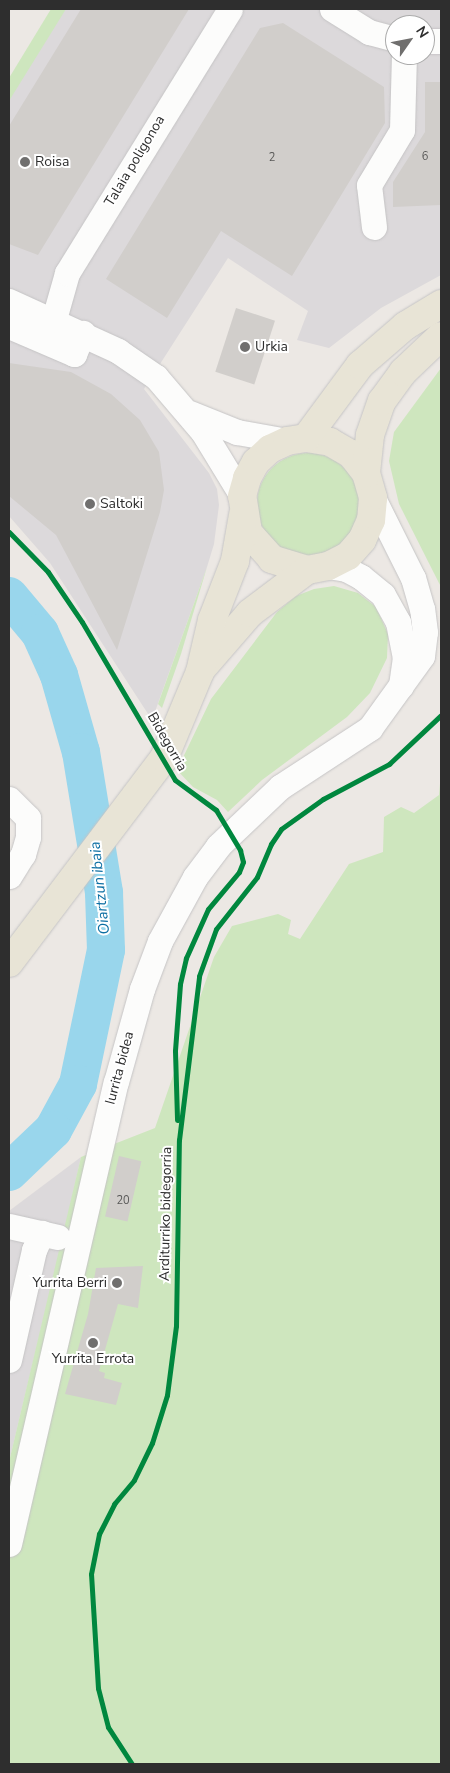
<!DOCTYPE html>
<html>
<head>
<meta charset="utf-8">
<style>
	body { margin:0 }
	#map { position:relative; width:450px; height:1773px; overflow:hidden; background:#ece8e4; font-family:"Nunito Sans",sans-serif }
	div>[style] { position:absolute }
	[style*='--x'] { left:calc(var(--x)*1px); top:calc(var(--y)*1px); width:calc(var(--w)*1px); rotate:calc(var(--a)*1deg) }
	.industrial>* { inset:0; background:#dcd9db }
	.green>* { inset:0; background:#cee6be }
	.round { border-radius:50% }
	.river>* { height:38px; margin:-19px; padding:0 19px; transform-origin:19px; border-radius:19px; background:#99d6ec }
	.building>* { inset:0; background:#d1cecb; transform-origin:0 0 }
	.roads { filter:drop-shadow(0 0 1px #c5c4c5) drop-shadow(0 0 1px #c5c4c5) }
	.minor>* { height:25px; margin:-12.5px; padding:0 12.5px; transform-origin:12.5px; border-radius:12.5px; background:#fcfcfb }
	.major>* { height:28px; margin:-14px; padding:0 14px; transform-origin:14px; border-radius:14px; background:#e8e4d6 }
	.cycleway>* { height:5px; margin:-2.5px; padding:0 2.5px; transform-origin:2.5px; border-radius:2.5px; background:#00873e }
	.dots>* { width:14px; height:14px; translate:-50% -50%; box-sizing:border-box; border:2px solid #fff; border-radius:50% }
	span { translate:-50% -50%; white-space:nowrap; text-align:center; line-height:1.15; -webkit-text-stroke:4px #fff; paint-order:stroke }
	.number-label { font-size:11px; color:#585857 }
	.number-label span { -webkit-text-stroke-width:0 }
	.street-label { font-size:14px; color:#2e2e2e }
	.poi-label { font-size:14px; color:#2e2e2e }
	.left { translate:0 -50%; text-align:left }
	.right { translate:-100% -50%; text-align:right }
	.water-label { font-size:15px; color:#0d6fa3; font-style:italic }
	.frame { position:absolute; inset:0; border:10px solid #2e2e2e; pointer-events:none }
	.north { position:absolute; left:385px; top:15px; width:50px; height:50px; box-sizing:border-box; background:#fff; border:1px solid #ababab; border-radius:50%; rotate:57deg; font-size:14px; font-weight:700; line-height:20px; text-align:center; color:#2e2e2e }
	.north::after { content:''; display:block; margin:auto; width:18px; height:22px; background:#706f6e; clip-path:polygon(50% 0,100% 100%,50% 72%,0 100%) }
</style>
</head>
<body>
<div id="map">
	<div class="industrial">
		<div style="clip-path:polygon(evenodd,62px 9px,441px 9px,441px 275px,381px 308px,329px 348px,297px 340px,308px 311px,228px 258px,144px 389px,209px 473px,217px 489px,219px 505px,214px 544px,207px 567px,152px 720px,50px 563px,9px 516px,9px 86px,62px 9px,395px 25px,425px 25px,425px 55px,395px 55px,395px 25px)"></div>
		<div style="clip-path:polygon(81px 1157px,67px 1220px,9px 1462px,9px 1211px)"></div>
	</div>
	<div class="green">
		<div style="clip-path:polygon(51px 9px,66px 9px,9px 101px,9px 78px)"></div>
		<div style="clip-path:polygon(441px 368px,441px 587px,399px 504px,389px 461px,394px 432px)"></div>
		<div class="round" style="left:257px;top:453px;width:102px;height:102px"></div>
		<div style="clip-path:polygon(207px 567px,181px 654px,162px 708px,158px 704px)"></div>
		<div style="clip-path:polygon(334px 586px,358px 593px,376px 607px,388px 634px,387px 658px,370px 693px,347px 717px,262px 780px,228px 812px,217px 800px,193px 787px,177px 770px,211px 699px,277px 612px,296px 596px,314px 589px)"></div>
		<div style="clip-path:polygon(441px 772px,441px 1764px,9px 1764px,9px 1462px,81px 1157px,155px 1128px,214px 957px,232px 926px,278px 914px,291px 920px,288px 934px,300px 939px,349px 864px,383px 852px,384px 817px,401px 807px,414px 813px,439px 795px)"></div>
	</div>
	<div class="river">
		<div style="--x:9;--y:596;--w:48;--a:50"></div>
		<div style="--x:40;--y:633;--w:46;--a:65.7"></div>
		<div style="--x:59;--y:675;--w:80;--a:74.1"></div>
		<div style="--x:81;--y:752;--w:143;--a:80.7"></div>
		<div style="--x:104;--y:893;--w:57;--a:88"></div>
		<div style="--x:106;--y:950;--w:137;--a:101.8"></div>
		<div style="--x:78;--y:1084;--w:52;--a:118.5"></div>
		<div style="--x:53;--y:1130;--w:61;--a:136.3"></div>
	</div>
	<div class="building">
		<div style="clip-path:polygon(81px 9px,189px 9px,38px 255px,9px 244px,9px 126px)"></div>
		<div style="clip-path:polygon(283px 23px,384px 87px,385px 123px,292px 276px,221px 231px,167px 318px,106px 279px,260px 28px)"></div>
		<div style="clip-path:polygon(425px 82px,441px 82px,441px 205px,393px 207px,393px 182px,425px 132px)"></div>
		<div style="left:236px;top:308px;width:41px;height:67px;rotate:18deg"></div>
		<div style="clip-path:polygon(9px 363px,71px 372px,111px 394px,140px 420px,159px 452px,164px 490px,160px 512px,117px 650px,56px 535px,9px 496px)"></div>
		<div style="left:119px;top:1156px;width:23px;height:62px;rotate:13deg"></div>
		<div style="clip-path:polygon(143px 1266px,138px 1308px,118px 1304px,99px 1371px,105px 1373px,104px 1378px,122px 1383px,116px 1405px,65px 1394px,88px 1314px,96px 1268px)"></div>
	</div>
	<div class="roads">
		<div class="minor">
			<div style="--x:332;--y:9;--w:44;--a:31.9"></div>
			<div style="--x:369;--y:32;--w:27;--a:15"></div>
			<div style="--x:425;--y:41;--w:16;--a:0"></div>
			<div style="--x:374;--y:227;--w:42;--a:-96.8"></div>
			<div style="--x:369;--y:185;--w:64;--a:-59"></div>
			<div style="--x:402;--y:130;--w:75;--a:-88.5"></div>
			<div style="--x:9;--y:301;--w:120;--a:24.6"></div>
			<div style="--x:118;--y:351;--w:46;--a:34.4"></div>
			<div style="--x:156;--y:377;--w:72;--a:49.5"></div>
			<div style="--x:203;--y:432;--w:75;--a:58.6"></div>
			<div style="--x:54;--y:319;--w:48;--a:-74.2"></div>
			<div style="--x:67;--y:273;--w:310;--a:-58.3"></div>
			<div style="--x:9;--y:326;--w:71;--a:23.3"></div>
			<div style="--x:74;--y:354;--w:23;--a:-67"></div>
			<div style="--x:190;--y:413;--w:51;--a:22"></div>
			<div style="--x:237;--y:432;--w:51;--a:10.2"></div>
			<div style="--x:328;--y:566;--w:18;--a:9"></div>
			<div style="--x:346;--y:569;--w:17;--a:28"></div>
			<div style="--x:361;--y:577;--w:28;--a:39"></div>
			<div style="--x:383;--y:595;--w:31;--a:61"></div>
			<div style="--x:398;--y:622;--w:36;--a:79"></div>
			<div style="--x:405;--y:657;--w:29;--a:98"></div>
			<div style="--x:9;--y:799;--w:27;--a:45"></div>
			<div style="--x:28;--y:818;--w:19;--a:90"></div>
			<div style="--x:28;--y:837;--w:18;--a:106"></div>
			<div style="--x:23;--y:854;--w:26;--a:122"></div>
			<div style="--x:9;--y:1226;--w:50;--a:12.7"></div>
			<div style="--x:9;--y:1360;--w:113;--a:-77.2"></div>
			<div style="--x:34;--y:1250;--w:19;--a:-65"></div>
			<div style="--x:9;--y:1544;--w:474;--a:-77"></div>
			<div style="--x:116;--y:1082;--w:97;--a:-74.4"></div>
			<div style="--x:142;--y:989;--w:51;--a:-69.4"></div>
			<div style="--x:160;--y:941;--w:73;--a:-61.3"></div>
			<div style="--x:195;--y:877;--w:39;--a:-53"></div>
			<div style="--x:218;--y:846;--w:86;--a:-43.6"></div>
			<div style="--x:280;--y:787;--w:108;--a:-33.2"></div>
			<div style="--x:370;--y:728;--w:89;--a:-54.2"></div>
			<div style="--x:422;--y:656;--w:24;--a:-83"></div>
			<div style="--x:425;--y:632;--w:23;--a:-97"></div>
			<div style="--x:422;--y:609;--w:32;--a:-106"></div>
			<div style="--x:413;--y:578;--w:89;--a:-116.6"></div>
		</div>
		<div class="major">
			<div style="--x:306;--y:438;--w:24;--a:9"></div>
			<div style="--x:330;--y:442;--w:24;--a:30"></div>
			<div style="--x:351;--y:454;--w:24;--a:52"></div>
			<div style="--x:366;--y:473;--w:26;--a:74"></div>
			<div style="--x:373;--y:498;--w:22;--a:95"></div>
			<div style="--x:371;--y:520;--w:22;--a:114"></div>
			<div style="--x:362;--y:540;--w:21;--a:131"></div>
			<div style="--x:348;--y:556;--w:22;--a:153"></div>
			<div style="--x:328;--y:566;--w:21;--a:169"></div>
			<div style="--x:307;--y:570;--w:37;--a:-163"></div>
			<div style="--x:272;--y:559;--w:36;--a:-132"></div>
			<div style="--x:248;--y:532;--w:36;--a:-99"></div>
			<div style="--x:242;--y:496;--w:19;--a:-74"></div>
			<div style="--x:247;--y:478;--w:18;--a:-61"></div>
			<div style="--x:256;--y:462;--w:19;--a:-43"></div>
			<div style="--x:270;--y:449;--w:19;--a:-25"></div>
			<div style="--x:287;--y:441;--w:19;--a:-9"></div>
			<div style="--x:306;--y:438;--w:91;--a:-53.5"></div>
			<div style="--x:360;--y:365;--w:60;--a:-40.9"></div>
			<div style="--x:405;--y:326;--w:42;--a:-31.4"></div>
			<div style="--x:366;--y:473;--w:38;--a:-84"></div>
			<div style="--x:370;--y:435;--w:36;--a:-71"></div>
			<div style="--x:382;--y:401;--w:36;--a:-54"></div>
			<div style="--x:403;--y:372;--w:52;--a:-43.5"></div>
			<div style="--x:204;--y:666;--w:70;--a:-49"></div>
			<div style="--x:250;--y:613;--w:71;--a:-37"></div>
			<div style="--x:9;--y:963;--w:257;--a:-52.9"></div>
			<div style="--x:164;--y:758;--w:93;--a:-67.3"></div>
			<div style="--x:200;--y:672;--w:53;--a:-77"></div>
			<div style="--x:212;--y:620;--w:63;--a:-68.7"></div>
			<div style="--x:235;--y:561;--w:47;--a:-80.1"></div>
		</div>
	</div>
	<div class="cycleway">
		<div style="--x:9;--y:532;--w:56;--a:45.7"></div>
		<div style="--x:48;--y:572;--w:60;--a:55.8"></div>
		<div style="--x:82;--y:622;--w:183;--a:59.5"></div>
		<div style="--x:175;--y:780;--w:51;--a:36.2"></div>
		<div style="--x:216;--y:810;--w:47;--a:59"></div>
		<div style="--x:240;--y:850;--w:12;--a:76"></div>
		<div style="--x:243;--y:862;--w:11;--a:112"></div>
		<div style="--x:239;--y:872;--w:48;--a:130"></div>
		<div style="--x:208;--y:909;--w:54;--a:114.2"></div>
		<div style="--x:186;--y:958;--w:27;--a:103"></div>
		<div style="--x:180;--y:984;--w:67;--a:94.3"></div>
		<div style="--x:175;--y:1051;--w:69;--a:88.3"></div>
		<div style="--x:132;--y:1764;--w:44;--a:-123"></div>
		<div style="--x:108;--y:1727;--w:40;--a:-104.4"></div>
		<div style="--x:98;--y:1688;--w:114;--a:-93.5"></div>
		<div style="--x:91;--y:1574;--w:41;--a:-78.7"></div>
		<div style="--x:99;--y:1534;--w:34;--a:-63"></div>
		<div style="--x:114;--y:1504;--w:31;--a:-50"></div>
		<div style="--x:134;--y:1480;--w:41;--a:-64.1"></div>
		<div style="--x:152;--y:1443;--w:50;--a:-72.6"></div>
		<div style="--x:167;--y:1395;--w:70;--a:-82.6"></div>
		<div style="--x:176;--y:1326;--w:186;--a:-89.1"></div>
		<div style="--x:179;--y:1140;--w:165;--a:-83"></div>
		<div style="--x:199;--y:976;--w:50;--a:-70.1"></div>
		<div style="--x:216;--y:929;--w:66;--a:-51.7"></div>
		<div style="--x:257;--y:877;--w:36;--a:-67"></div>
		<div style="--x:271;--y:844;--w:18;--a:-56"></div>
		<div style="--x:281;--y:829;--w:52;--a:-35.5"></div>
		<div style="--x:323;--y:799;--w:75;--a:-27.9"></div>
		<div style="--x:389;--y:764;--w:71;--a:-43.3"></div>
	</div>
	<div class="dots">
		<div style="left:25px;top:162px;background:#706f6e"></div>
		<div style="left:245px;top:347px;background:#706f6e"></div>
		<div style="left:90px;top:504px;background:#706f6e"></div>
		<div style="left:117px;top:1283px;background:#706f6e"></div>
		<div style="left:93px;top:1343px;background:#706f6e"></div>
	</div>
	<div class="number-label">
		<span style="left:425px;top:157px">6</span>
		<span style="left:272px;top:158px">2</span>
		<span style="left:123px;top:1201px">20</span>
	</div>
	<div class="street-label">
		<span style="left:135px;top:161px;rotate:-59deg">Talaia poligonoa</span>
		<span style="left:167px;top:742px;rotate:60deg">Bidegorria</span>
		<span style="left:120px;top:1068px;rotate:-75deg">Iurrita bidea</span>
		<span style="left:166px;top:1214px;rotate:-89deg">Arditurriko bidegorria</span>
	</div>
	<div class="poi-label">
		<span class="left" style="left:35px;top:162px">Roisa</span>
		<span class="left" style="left:255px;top:347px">Urkia</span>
		<span class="left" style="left:100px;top:504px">Saltoki</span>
		<span class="right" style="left:107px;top:1283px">Yurrita Berri</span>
		<span style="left:93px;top:1359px">Yurrita Errota</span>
	</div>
	<div class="water-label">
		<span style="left:100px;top:888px;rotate:-96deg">Oiartzun ibaia</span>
	</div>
	<div class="frame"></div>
	<div class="north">N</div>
</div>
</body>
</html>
